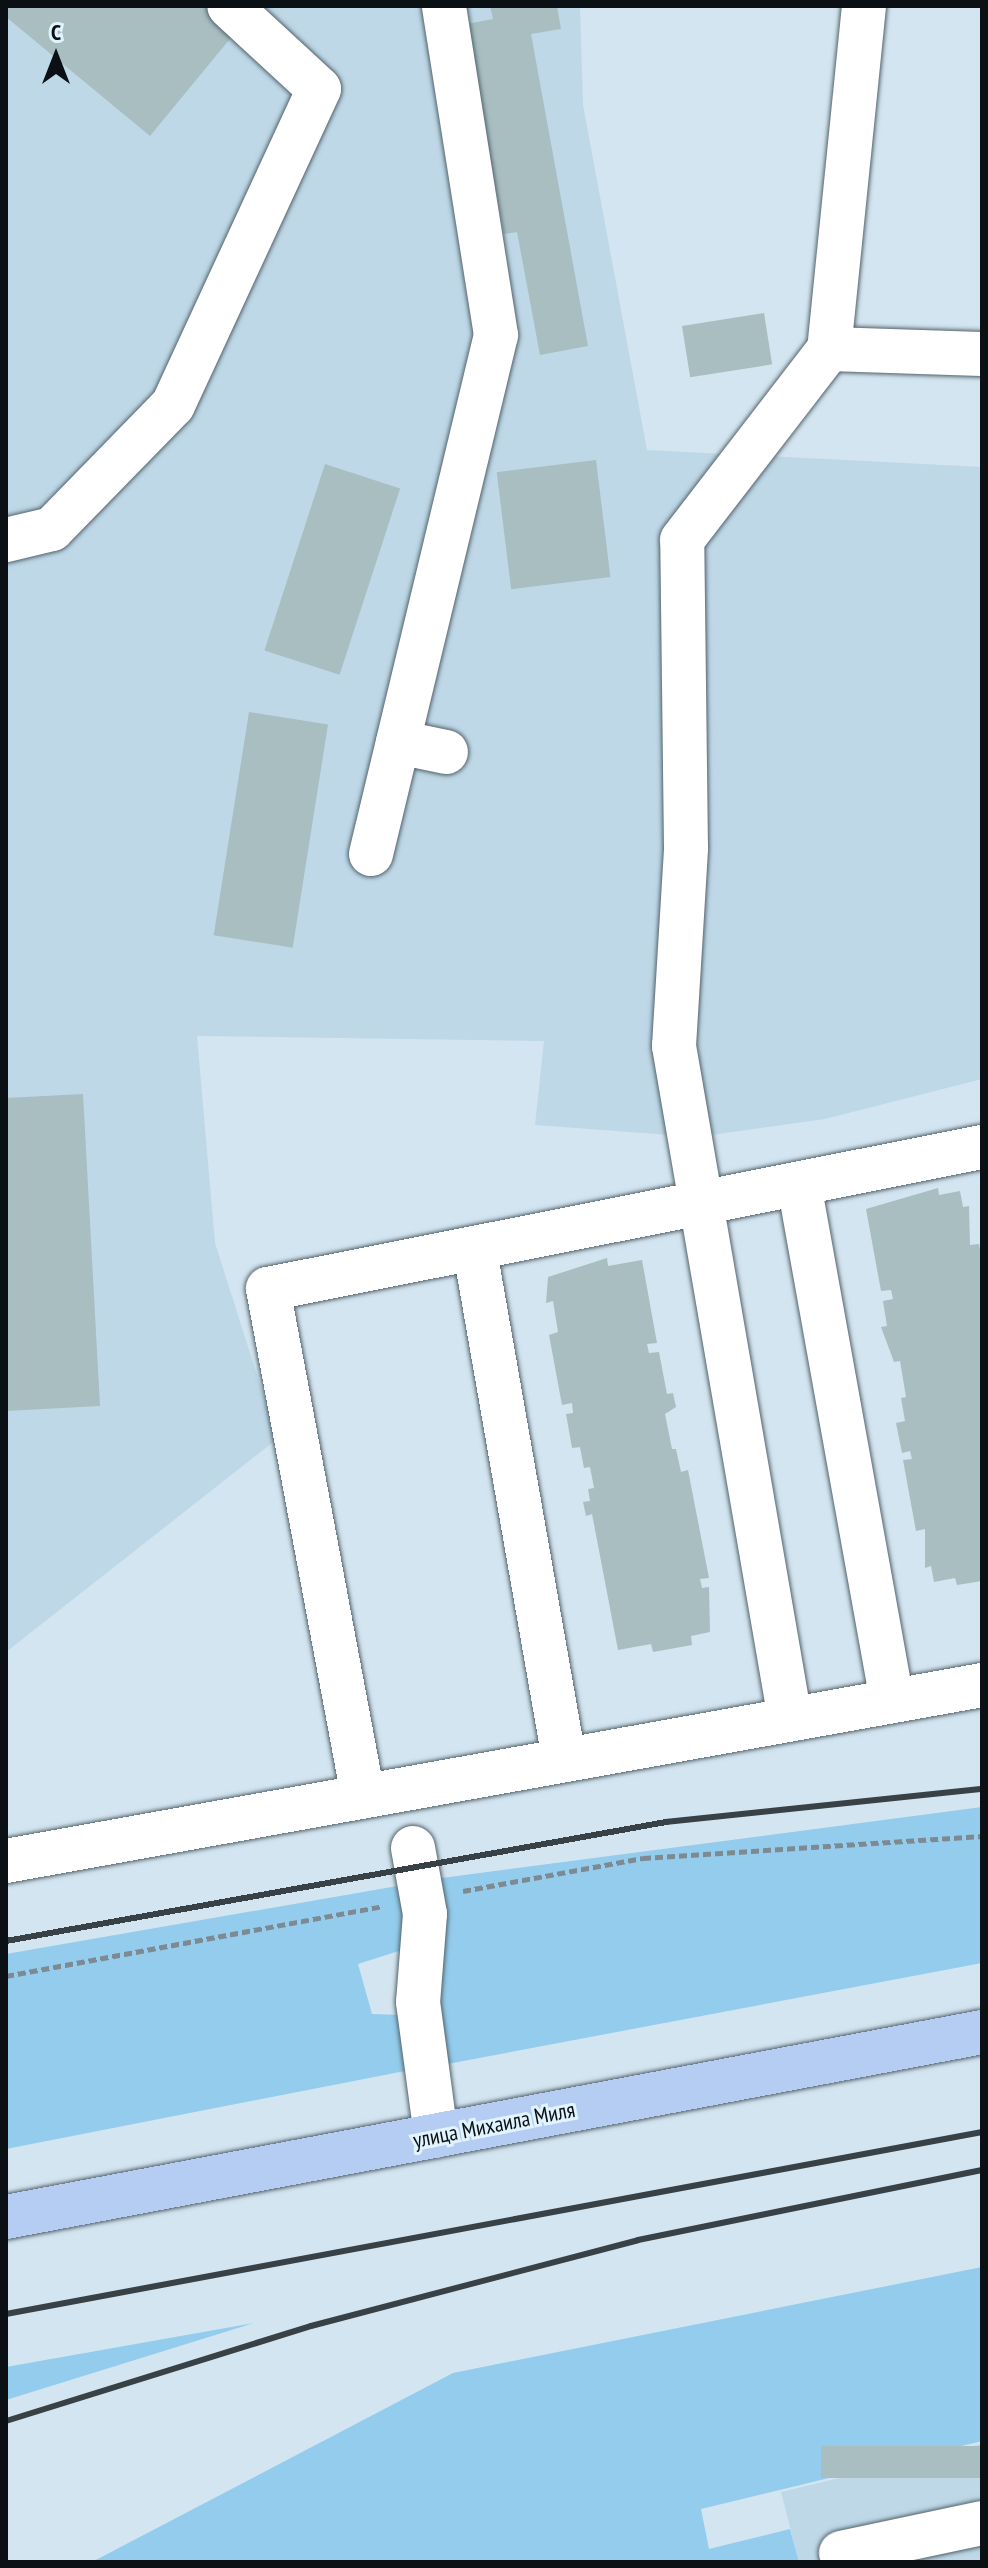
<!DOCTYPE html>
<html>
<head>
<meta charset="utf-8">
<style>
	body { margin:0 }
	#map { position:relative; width:988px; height:2568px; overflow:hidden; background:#d3e5f0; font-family:"PT Sans Narrow",sans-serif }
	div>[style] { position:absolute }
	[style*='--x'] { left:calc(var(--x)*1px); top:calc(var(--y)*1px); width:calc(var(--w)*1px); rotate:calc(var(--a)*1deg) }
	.built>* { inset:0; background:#bed8e7 }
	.green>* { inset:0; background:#93ccec }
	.building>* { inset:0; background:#a8bec1; transform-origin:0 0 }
	.path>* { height:5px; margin-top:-2.5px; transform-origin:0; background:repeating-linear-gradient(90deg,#7d8a92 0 8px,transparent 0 12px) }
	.roads { filter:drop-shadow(0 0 2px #53636c) drop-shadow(0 0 2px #53636c) }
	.minor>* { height:44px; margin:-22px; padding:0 22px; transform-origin:22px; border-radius:22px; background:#fff }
	.major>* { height:44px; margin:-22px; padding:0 22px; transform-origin:22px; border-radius:22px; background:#b5cdf3 }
	.rail>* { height:6px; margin:-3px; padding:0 3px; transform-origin:3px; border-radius:3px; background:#384146 }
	span { translate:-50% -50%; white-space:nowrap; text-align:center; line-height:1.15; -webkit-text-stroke:6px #e0f3fe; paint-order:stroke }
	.street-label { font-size:22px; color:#0a1014 }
	.frame { position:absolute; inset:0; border:8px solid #0a1014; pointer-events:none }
	.north { position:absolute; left:16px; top:16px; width:80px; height:80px; -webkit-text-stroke:6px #e0f3fe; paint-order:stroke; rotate:0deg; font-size:22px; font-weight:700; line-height:32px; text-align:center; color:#0a1014 }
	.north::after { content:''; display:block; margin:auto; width:28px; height:36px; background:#0a1014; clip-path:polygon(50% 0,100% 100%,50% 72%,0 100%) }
</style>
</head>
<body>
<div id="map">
	<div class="built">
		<div style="clip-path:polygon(6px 6px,580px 6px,583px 105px,647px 450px,982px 467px,982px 1079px,825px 1119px,697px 1137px,535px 1125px,544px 1041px,197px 1036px,215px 1243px,271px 1419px,286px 1432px,6px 1652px)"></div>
		<div style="clip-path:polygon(982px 2444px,982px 2562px,799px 2562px,781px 2492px)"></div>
	</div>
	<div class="green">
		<div style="clip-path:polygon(982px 1807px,982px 1963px,442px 2065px,427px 1880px)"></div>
		<div style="clip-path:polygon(409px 1884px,405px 1949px,358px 1964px,372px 2014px,402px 2015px,410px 2070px,6px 2149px,6px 1954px)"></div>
		<div style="clip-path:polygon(982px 2267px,982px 2441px,701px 2509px,709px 2549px,790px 2529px,799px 2562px,92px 2562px,453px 2373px)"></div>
		<div style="clip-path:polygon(254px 2323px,6px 2400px,6px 2367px)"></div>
	</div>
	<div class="building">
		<div style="clip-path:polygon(6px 6px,257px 6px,150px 136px,6px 17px)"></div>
		<div style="clip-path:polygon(490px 6px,557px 6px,561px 29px,531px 34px,588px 346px,540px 355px,517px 232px,504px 234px,466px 24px,493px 19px)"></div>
		<div style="left:764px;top:313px;width:52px;height:83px;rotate:81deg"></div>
		<div style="left:596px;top:460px;width:118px;height:100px;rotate:83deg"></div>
		<div style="left:325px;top:464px;width:79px;height:196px;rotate:18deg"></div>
		<div style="left:249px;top:712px;width:80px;height:226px;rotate:9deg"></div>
		<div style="clip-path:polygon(83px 1094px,100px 1406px,6px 1411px,6px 1098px)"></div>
		<div style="clip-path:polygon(938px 1188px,939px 1195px,960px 1191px,963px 1207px,969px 1206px,970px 1245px,979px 1244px,982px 1261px,982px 1581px,957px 1585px,955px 1578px,934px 1582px,931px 1566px,925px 1568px,925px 1529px,916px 1531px,903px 1460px,912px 1459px,910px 1451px,902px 1453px,896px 1423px,905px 1421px,901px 1398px,906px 1397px,900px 1361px,894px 1362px,881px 1327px,887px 1326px,883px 1301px,893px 1299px,891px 1290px,881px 1291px,866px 1209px)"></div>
		<div style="clip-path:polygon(607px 1258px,608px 1266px,642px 1260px,657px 1343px,647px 1344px,649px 1353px,659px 1352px,667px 1394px,673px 1393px,676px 1407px,665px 1414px,672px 1449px,676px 1449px,681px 1472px,688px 1470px,709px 1578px,700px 1579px,702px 1588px,709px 1587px,710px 1632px,691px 1636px,692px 1645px,653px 1652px,651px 1644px,618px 1650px,592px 1514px,586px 1516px,583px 1502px,590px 1501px,588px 1489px,594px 1488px,590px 1467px,584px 1468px,580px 1447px,572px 1448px,566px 1414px,573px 1413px,572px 1403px,562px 1405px,549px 1335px,558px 1332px,553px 1301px,546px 1303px,548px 1277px)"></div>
		<div style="left:982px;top:2446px;width:32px;height:161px;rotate:90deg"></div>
	</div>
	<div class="path">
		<div style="--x:463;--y:1891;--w:183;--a:-10.4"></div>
		<div style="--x:643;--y:1858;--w:340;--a:-3.7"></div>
		<div style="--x:6;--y:1976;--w:382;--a:-10.5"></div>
	</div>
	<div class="roads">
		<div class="minor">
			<div style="--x:864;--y:6;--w:345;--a:95.8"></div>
			<div style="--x:829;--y:349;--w:153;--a:1.9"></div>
			<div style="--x:6;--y:540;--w:47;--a:-13.4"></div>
			<div style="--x:52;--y:529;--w:173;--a:-45.7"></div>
			<div style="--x:173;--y:405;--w:348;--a:-65.2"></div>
			<div style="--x:319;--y:89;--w:122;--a:-137.3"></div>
			<div style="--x:398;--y:742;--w:49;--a:11.8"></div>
			<div style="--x:371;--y:854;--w:534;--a:-76.46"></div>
			<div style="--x:496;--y:335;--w:333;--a:-99"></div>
			<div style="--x:799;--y:1184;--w:525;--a:79.8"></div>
			<div style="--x:475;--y:1251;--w:516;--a:80.06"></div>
			<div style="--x:790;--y:1719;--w:683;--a:-99.78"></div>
			<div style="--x:674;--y:1046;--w:198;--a:-86.5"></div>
			<div style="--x:686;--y:848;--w:308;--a:-90.7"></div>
			<div style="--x:682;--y:540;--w:241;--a:-52.4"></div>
			<div style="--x:363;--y:1796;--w:516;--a:-100.61"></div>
			<div style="--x:268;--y:1289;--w:728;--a:-11.25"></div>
			<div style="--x:413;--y:1848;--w:67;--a:79.7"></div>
			<div style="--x:425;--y:1914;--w:88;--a:94.5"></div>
			<div style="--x:418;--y:2002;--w:135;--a:82.3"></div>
			<div style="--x:6;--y:1861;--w:992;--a:-10.22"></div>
			<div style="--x:841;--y:2553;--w:144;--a:-12"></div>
		</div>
		<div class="major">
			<div style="--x:6;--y:2217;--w:993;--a:-10.73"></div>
		</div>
	</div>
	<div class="rail">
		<div style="--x:6;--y:1941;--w:671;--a:-10.22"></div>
		<div style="--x:666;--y:1822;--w:318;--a:-6"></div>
		<div style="--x:6;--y:2314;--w:993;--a:-10.56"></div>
		<div style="--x:6;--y:2421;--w:319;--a:-17.3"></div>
		<div style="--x:311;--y:2326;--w:338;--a:-14.7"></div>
		<div style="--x:638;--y:2240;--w:351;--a:-11.5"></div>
	</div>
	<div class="street-label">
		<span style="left:494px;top:2125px;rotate:-11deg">улица Михаила Миля</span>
	</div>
	<div class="frame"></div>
	<div class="north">С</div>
</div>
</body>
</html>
